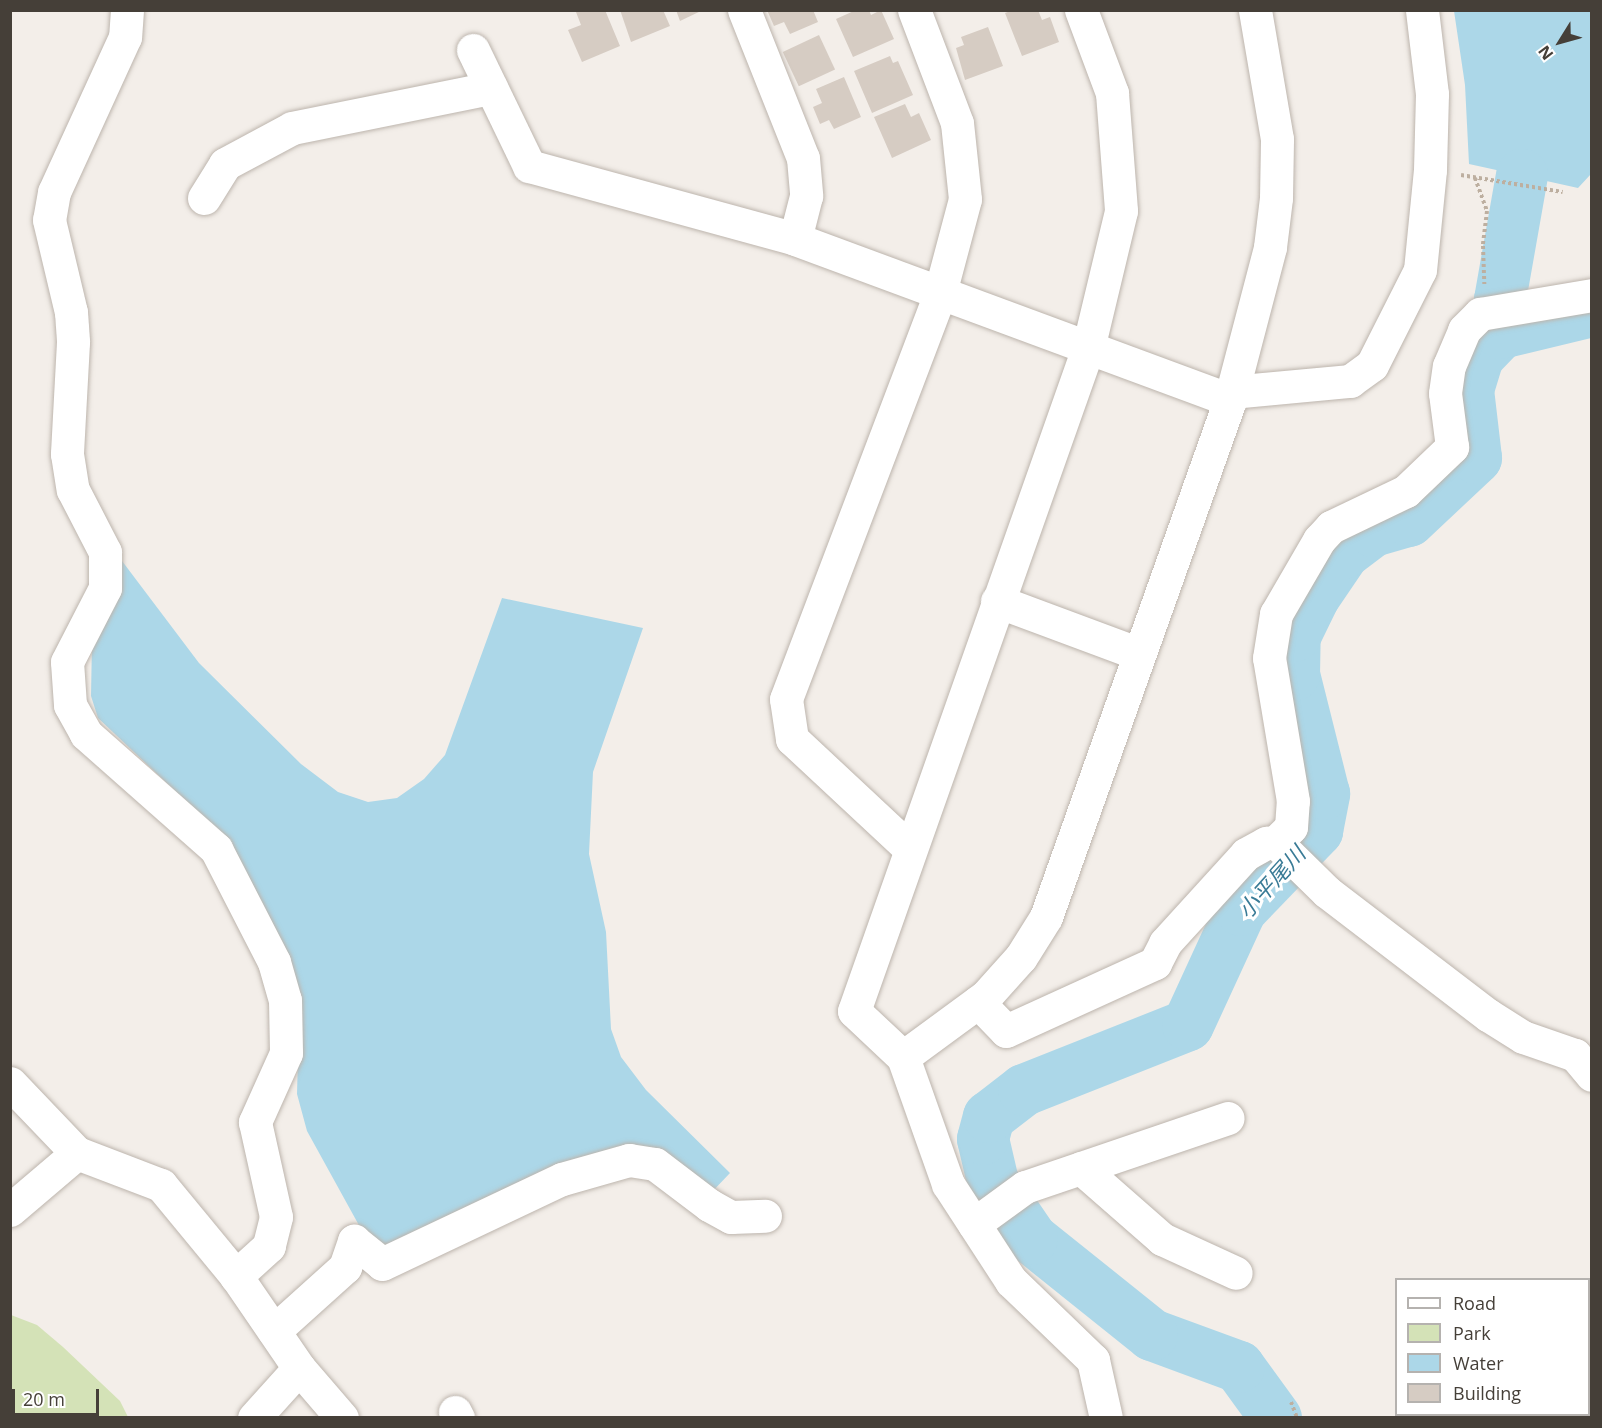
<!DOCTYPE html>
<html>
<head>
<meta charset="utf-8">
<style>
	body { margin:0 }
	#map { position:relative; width:1602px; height:1428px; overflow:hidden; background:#f3eee9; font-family:"Open Sans","Noto Sans JP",sans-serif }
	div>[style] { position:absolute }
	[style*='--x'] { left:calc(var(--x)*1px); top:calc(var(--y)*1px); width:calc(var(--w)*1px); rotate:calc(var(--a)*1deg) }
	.green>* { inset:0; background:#d4e2b7 }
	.water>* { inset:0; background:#acd7e8 }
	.river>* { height:52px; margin:-26px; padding:0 26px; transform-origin:26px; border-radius:26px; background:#acd7e8 }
	.building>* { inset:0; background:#d6ccc3; transform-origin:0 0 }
	.path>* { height:4px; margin-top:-2px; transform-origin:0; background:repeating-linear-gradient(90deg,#bdafa0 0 3px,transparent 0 6px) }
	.roads { filter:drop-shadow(0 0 2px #bdb5ad) drop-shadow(0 0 2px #bdb5ad) }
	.minor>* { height:33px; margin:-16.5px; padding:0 16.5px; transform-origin:16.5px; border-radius:16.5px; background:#fff }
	span { translate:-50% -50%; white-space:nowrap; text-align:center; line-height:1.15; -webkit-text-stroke:6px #fff; paint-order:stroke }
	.water-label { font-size:22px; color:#397b96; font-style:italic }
	.frame { position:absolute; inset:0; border:12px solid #453f38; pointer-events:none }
	.legend { position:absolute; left:1395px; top:1278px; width:195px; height:138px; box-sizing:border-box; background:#fff; border:2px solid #b5b2af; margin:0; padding:8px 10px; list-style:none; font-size:18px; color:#453f38 }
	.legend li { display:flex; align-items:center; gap:12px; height:30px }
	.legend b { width:30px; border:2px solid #b5b2af }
	.north { position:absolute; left:1530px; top:12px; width:60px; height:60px; -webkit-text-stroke:4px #fff; paint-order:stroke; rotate:233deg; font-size:16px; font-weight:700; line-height:24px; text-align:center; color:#453f38 }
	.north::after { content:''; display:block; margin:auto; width:21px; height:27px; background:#453f38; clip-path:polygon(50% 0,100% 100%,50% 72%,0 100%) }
	.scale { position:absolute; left:12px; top:1389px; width:87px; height:27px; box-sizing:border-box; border:3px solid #453f38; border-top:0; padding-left:8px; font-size:18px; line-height:21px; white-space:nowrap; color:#453f38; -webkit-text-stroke:4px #fff; paint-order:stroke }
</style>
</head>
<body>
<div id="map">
	<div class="green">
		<div style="clip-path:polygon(11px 1315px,37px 1325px,63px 1347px,120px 1401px,128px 1417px,11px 1417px)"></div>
	</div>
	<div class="water">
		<div style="clip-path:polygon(1454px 11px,1591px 11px,1591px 174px,1578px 188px,1469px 164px,1465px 85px)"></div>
		<div style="clip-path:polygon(116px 553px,199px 663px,301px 764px,338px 792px,368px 802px,397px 798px,424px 779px,445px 755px,502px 598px,643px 628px,593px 772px,589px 854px,606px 932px,611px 1029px,621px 1057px,646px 1090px,730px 1173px,709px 1195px,645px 1147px,377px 1258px,307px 1131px,297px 1094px,298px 1056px,211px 825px,98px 718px,91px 696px,92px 641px)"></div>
	</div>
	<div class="river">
		<div style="--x:1501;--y:333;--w:33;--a:-92"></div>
		<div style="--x:1500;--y:300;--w:127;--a:-80"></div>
		<div style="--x:1276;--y:1418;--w:63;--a:-126"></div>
		<div style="--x:1239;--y:1367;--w:93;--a:-159.8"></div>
		<div style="--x:1152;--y:1335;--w:154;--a:-141.3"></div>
		<div style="--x:1032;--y:1239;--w:69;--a:-124.4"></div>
		<div style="--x:993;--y:1182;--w:44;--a:-103.1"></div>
		<div style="--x:983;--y:1139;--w:23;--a:-75"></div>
		<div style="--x:989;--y:1117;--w:44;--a:-37.6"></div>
		<div style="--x:1024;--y:1090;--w:176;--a:-21.6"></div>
		<div style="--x:1188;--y:1025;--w:127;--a:-65.3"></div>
		<div style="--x:1241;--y:910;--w:110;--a:-46.1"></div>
		<div style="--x:1317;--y:831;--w:38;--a:-79"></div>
		<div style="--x:1324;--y:794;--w:123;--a:-104.1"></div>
		<div style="--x:1294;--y:675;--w:39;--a:-89"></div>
		<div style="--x:1295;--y:636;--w:43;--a:-64"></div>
		<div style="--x:1314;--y:597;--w:53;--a:-55.7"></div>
		<div style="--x:1344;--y:553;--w:36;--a:-37"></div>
		<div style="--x:1373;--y:531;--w:37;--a:-16"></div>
		<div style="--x:1409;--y:521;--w:92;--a:-43.2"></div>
		<div style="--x:1476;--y:458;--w:68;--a:-96.7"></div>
		<div style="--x:1468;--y:390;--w:34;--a:-73"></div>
		<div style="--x:1478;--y:357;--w:33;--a:-46"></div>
		<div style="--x:1501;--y:333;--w:94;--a:-13.6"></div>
	</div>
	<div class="building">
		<div style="clip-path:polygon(605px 10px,620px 46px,582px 62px,568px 30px,581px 25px,576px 12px)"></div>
		<div style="clip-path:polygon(620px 10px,663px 10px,670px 26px,631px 42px)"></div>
		<div style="clip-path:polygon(676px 10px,703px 10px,680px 21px)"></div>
		<div style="clip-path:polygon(767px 10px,813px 10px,818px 22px,790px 34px,784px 22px,774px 26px)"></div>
		<div style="clip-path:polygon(856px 10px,869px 10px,871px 15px,881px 10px,894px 39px,853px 57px,836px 19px)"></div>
		<div style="clip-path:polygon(1013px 10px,1038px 10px,1042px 20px,1050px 17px,1059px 42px,1022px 56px,1005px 13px)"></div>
		<div style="clip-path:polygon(988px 27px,1003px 66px,965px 80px,956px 48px,964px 45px,961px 37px)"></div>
		<div style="left:819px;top:35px;width:38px;height:40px;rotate:65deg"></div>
		<div style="clip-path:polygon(890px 56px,893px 63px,898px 61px,913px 95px,872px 113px,854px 71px)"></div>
		<div style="clip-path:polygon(844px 77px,861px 117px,834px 129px,829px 120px,820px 124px,813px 107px,822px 103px,816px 89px)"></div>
		<div style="clip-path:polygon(905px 104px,911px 117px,919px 113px,931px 140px,892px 158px,874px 117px)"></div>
	</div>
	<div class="path">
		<div style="--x:1461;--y:175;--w:103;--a:9.5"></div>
		<div style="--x:1475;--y:178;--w:35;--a:70"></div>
		<div style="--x:1487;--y:211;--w:35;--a:97"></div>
		<div style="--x:1483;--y:246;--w:38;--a:88"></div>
		<div style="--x:1291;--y:1402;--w:17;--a:69"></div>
	</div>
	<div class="roads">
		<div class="minor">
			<div style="--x:127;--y:10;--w:27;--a:94"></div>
			<div style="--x:125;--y:37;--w:170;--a:114.6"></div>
			<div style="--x:54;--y:192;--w:28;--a:100"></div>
			<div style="--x:49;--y:220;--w:95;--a:76.6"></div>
			<div style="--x:71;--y:312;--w:30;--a:86"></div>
			<div style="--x:73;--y:342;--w:112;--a:93.1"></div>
			<div style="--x:67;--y:454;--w:36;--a:81"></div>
			<div style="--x:73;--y:490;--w:70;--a:62.7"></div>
			<div style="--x:105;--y:552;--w:36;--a:90"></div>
			<div style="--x:105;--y:588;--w:83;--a:117.2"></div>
			<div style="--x:67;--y:662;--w:43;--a:86"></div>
			<div style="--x:70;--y:705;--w:33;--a:61"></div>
			<div style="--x:86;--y:734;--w:174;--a:41.5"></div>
			<div style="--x:216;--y:849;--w:127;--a:62.8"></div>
			<div style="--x:274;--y:962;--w:40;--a:74"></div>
			<div style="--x:285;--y:1000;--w:53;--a:88.9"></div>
			<div style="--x:286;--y:1053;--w:76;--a:114.2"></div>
			<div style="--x:255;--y:1122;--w:97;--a:77.5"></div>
			<div style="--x:276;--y:1217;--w:30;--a:104"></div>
			<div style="--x:269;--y:1246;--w:45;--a:137.7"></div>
			<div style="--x:744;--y:10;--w:159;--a:68.3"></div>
			<div style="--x:803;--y:158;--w:38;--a:85"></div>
			<div style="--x:806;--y:196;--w:44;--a:104.3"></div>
			<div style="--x:1081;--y:10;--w:89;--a:69.5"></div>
			<div style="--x:1112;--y:93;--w:118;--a:85.6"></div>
			<div style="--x:1121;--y:211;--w:141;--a:103.5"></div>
			<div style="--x:1088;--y:348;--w:703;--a:109.44"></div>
			<div style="--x:854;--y:1011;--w:67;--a:43.2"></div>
			<div style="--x:903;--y:1057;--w:135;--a:70.5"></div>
			<div style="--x:948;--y:1184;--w:116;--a:57"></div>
			<div style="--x:1011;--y:1281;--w:114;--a:43.9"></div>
			<div style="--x:1093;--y:1360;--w:59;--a:77.4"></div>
			<div style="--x:473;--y:50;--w:129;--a:64.2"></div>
			<div style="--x:529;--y:166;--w:276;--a:15.3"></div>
			<div style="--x:795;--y:239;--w:464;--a:20.3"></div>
			<div style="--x:204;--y:198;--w:40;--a:-58"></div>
			<div style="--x:225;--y:164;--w:76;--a:-28.2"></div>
			<div style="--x:292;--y:128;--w:203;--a:-11.4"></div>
			<div style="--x:1231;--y:392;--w:120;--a:-5.3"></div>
			<div style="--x:1350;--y:381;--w:27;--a:-36"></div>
			<div style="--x:1372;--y:365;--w:106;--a:-63.2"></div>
			<div style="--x:1420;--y:270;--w:100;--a:-84.3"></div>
			<div style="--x:1430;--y:170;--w:76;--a:-88.5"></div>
			<div style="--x:1432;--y:94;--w:85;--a:-96.8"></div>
			<div style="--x:997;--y:601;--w:149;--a:20.4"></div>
			<div style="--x:1276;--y:842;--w:21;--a:-45"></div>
			<div style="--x:1291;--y:827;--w:26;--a:-86"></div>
			<div style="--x:1293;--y:801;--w:145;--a:-99.5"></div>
			<div style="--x:1269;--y:658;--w:45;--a:-81"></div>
			<div style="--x:1276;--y:614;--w:86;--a:-59.8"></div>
			<div style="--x:1319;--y:540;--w:18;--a:-47"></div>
			<div style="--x:1331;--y:527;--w:83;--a:-25.6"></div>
			<div style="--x:1406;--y:491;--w:64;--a:-43.7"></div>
			<div style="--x:1452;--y:447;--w:54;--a:-97.4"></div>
			<div style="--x:1445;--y:393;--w:27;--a:-82"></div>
			<div style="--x:1449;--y:366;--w:39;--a:-67"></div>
			<div style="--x:1464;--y:330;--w:23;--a:-45"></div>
			<div style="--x:1480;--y:314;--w:114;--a:-9.6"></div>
			<div style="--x:909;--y:848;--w:160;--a:-137"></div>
			<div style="--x:792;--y:739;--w:40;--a:-98.5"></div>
			<div style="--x:786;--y:699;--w:434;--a:-69.2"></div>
			<div style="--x:940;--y:293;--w:97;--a:-75.1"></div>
			<div style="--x:965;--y:199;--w:76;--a:-96"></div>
			<div style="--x:957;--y:123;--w:121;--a:-110.8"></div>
			<div style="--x:978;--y:1002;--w:40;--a:46"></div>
			<div style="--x:1006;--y:1031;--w:164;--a:-24.5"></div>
			<div style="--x:1155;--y:963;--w:22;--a:-63"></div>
			<div style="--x:1165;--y:943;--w:120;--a:-47.7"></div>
			<div style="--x:1246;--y:854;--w:23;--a:-29"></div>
			<div style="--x:1266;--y:843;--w:10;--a:-6"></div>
			<div style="--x:1276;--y:842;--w:71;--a:44.4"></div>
			<div style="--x:1327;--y:892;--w:203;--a:37.4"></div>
			<div style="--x:1488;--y:1015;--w:41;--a:32.2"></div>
			<div style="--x:1523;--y:1037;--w:55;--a:19.1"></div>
			<div style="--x:1575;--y:1055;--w:26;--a:50"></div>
			<div style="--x:903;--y:1057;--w:103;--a:-36.3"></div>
			<div style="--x:986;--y:996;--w:52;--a:-48.1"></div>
			<div style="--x:1021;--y:957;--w:47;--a:-58"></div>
			<div style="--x:1046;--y:917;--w:549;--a:-70.41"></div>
			<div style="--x:1230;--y:400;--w:158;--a:-75.3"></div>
			<div style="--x:1270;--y:247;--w:49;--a:-83"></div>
			<div style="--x:1276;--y:198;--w:59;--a:-89"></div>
			<div style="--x:1277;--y:139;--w:131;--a:-99.7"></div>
			<div style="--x:10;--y:1083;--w:97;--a:46.3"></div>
			<div style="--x:77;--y:1153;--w:90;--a:20.9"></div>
			<div style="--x:161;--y:1185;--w:118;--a:50.5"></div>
			<div style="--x:236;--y:1276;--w:112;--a:55.6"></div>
			<div style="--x:299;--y:1368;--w:66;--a:49.3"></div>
			<div style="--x:1081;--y:1168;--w:108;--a:41.2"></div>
			<div style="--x:1162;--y:1239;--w:81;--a:24.7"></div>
			<div style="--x:10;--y:1210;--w:88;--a:-40.4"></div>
			<div style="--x:974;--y:1224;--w:63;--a:-36"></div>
			<div style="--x:1025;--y:1187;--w:214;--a:-18.8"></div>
			<div style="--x:274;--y:1331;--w:96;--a:-42"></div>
			<div style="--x:345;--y:1267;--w:28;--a:-71"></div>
			<div style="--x:354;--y:1241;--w:36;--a:39"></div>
			<div style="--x:382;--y:1264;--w:199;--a:-25.3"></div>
			<div style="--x:562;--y:1179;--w:70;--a:-15.8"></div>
			<div style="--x:629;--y:1160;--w:26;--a:9"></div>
			<div style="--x:655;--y:1164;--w:68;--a:37.2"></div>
			<div style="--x:709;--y:1205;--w:25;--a:29"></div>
			<div style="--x:731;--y:1217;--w:34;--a:-2"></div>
			<div style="--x:455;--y:1412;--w:7;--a:63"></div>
			<div style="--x:254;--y:1418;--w:67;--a:-48"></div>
		</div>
	</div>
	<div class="water-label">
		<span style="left:1271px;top:882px;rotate:-48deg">小平尾川</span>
	</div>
	<div class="frame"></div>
	<ul class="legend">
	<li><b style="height:8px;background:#fff"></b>Road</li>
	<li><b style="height:16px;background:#d4e2b7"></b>Park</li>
	<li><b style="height:16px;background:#acd7e8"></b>Water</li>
	<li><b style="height:16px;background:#d6ccc3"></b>Building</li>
	</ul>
	<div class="north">N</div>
	<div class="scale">20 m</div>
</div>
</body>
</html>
